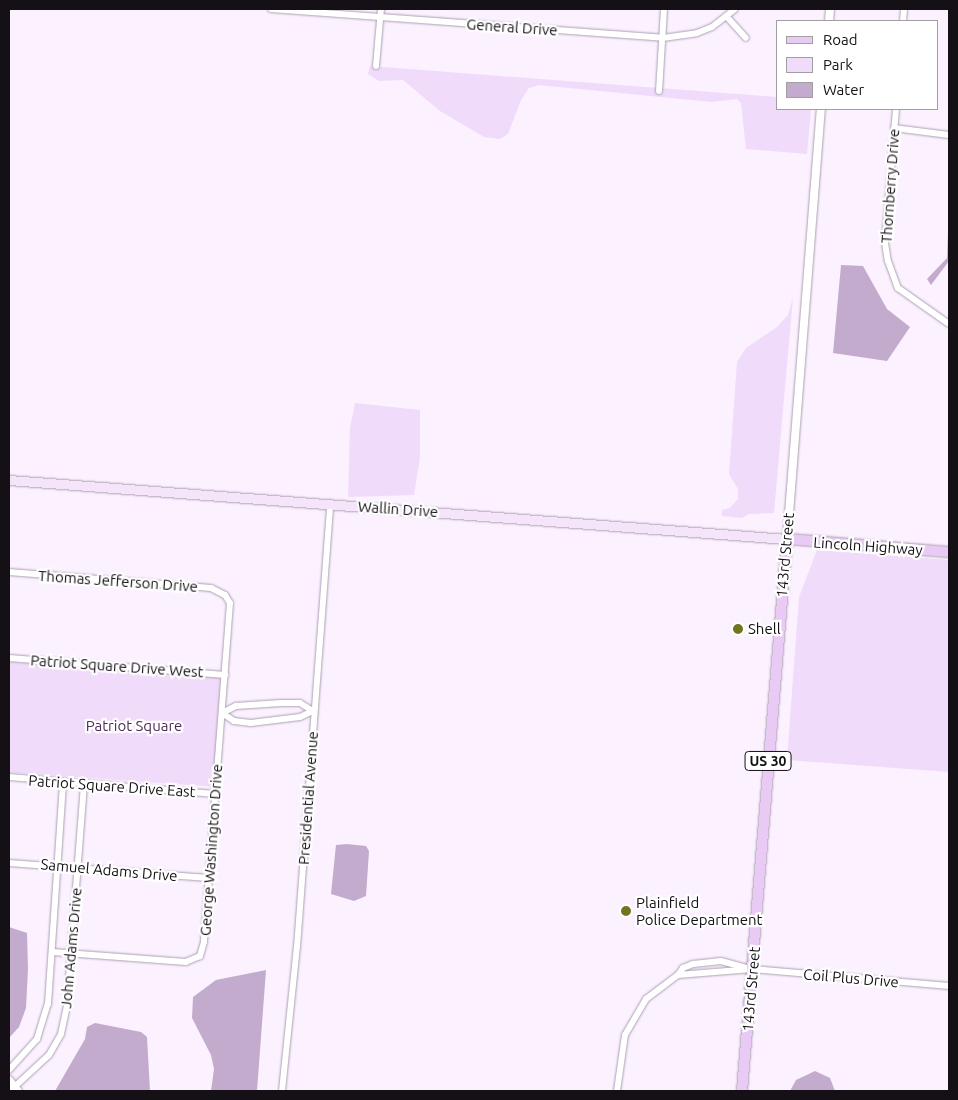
<!DOCTYPE html>
<html>
<head>
<meta charset="utf-8">
<style>
	body { margin:0 }
	#map { position:relative; width:958px; height:1100px; overflow:hidden; background:#fbf1ff; font-family:Ubuntu,sans-serif }
	div>[style] { position:absolute }
	[style*='--x'] { left:calc(var(--x)*1px); top:calc(var(--y)*1px); width:calc(var(--w)*1px); rotate:calc(var(--a)*1deg) }
	.green>* { inset:0; background:#f1dbfa; transform-origin:0 0 }
	.water>* { inset:0; background:#c3abcd }
	.roads { filter:drop-shadow(0 0 1px #aca0b1) drop-shadow(0 0 1px #aca0b1) }
	.minor>* { height:6px; margin:-3px; padding:0 3px; transform-origin:3px; border-radius:3px; background:#fff }
	.tertiary>* { height:8px; margin:-4px; padding:0 4px; transform-origin:4px; border-radius:4px; background:#fff }
	.secondary>* { height:9px; margin:-4.5px; padding:0 4.5px; transform-origin:4.5px; border-radius:4.5px; background:#f4e5fa }
	.primary>* { height:10px; margin:-5px; padding:0 5px; transform-origin:5px; border-radius:5px; background:#e9caf4 }
	.dots>* { width:14px; height:14px; translate:-50% -50%; box-sizing:border-box; border:2px solid #fff; border-radius:50% }
	span { translate:-50% -50%; white-space:nowrap; text-align:center; line-height:1.15; -webkit-text-stroke:4.5px #fff; paint-order:stroke }
	.shield-label span { padding:1px 4px; background:#fff; border:1px solid; border-radius:4px; -webkit-text-stroke-width:0 }
	.shield-label { font-size:14px; color:#141016; font-weight:700 }
	.street-label { font-size:15px; color:#141016 }
	.poi-label { font-size:15px; color:#141016 }
	.left { translate:0 -50%; text-align:left }
	.park-label { font-size:15px; color:#4c2c58 }
	.frame { position:absolute; inset:0; border:10px solid #141016; pointer-events:none }
	.legend { position:absolute; left:776px; top:20px; width:162px; height:90px; box-sizing:border-box; background:#fff; border:1px solid #a19fa2; margin:0; padding:6px 9px; list-style:none; font-size:15px; color:#141016 }
	.legend li { display:flex; align-items:center; gap:10px; height:25px }
	.legend b { width:25px; border:1px solid #a19fa2 }
</style>
</head>
<body>
<div id="map">
	<div class="green">
		<div style="clip-path:polygon(370px 66px,777px 97px,777px 109px,811px 109px,807px 154px,746px 149px,741px 103px,737px 99px,711px 102px,539px 85px,529px 88px,521px 100px,508px 134px,500px 139px,484px 137px,440px 111px,403px 80px,379px 81px,368px 74px)"></div>
		<div style="clip-path:polygon(793px 297px,774px 513px,749px 514px,742px 518px,722px 516px,722px 510px,730px 508px,738px 499px,738px 489px,729px 474px,737px 362px,746px 348px,777px 327px,788px 315px)"></div>
		<div style="clip-path:polygon(355px 403px,420px 410px,420px 458px,414px 495px,348px 497px,350px 428px)"></div>
		<div style="clip-path:polygon(817px 550px,949px 560px,949px 772px,787px 760px,799px 597px)"></div>
		<div style="left:9px;top:662px;width:214px;height:110px;rotate:4deg"></div>
	</div>
	<div class="water">
		<div style="clip-path:polygon(949px 205px,949px 261px,931px 285px,927px 279px,947px 258px)"></div>
		<div style="clip-path:polygon(841px 265px,863px 266px,887px 309px,910px 327px,887px 361px,833px 353px)"></div>
		<div style="clip-path:polygon(347px 844px,366px 846px,369px 851px,366px 896px,354px 901px,331px 894px,336px 845px)"></div>
		<div style="clip-path:polygon(9px 927px,27px 933px,28px 969px,26px 1008px,19px 1027px,9px 1038px)"></div>
		<div style="clip-path:polygon(266px 970px,257px 1091px,211px 1091px,214px 1069px,211px 1055px,192px 1018px,193px 997px,216px 980px)"></div>
		<div style="clip-path:polygon(95px 1023px,141px 1032px,147px 1037px,150px 1091px,55px 1091px,85px 1039px,87px 1027px)"></div>
		<div style="clip-path:polygon(815px 1071px,830px 1078px,835px 1091px,790px 1091px,796px 1080px)"></div>
	</div>
	<div class="roads">
		<div class="minor">
			<div style="--x:271;--y:9;--w:393;--a:4.2"></div>
			<div style="--x:663;--y:38;--w:34;--a:-8"></div>
			<div style="--x:697;--y:33;--w:16;--a:-22"></div>
			<div style="--x:712;--y:27;--w:29;--a:-38"></div>
			<div style="--x:727;--y:17;--w:28;--a:48"></div>
			<div style="--x:903;--y:21;--w:12;--a:-85"></div>
			<div style="--x:376;--y:66;--w:57;--a:-85"></div>
			<div style="--x:659;--y:91;--w:82;--a:-86.5"></div>
			<div style="--x:896;--y:109;--w:134;--a:94.7"></div>
			<div style="--x:885;--y:243;--w:18;--a:81"></div>
			<div style="--x:888;--y:261;--w:29;--a:70"></div>
			<div style="--x:898;--y:288;--w:62;--a:35.2"></div>
			<div style="--x:894;--y:128;--w:55;--a:7.3"></div>
			<div style="--x:9;--y:572;--w:203;--a:4.5"></div>
			<div style="--x:211;--y:588;--w:16;--a:27"></div>
			<div style="--x:225;--y:595;--w:9;--a:58"></div>
			<div style="--x:230;--y:603;--w:340;--a:94.4"></div>
			<div style="--x:204;--y:942;--w:15;--a:106"></div>
			<div style="--x:200;--y:956;--w:15;--a:157"></div>
			<div style="--x:186;--y:962;--w:134;--a:-175.7"></div>
			<div style="--x:9;--y:658;--w:217;--a:4.5"></div>
			<div style="--x:222;--y:713;--w:14;--a:34"></div>
			<div style="--x:234;--y:721;--w:17;--a:7"></div>
			<div style="--x:251;--y:723;--w:49;--a:-7"></div>
			<div style="--x:300;--y:717;--w:14;--a:-25"></div>
			<div style="--x:222;--y:713;--w:16;--a:-27"></div>
			<div style="--x:236;--y:706;--w:45;--a:-3.8"></div>
			<div style="--x:281;--y:703;--w:19;--a:0"></div>
			<div style="--x:300;--y:703;--w:15;--a:32"></div>
			<div style="--x:9;--y:777;--w:207;--a:4.7"></div>
			<div style="--x:9;--y:863;--w:200;--a:4.3"></div>
			<div style="--x:678;--y:975;--w:74;--a:-4.6"></div>
			<div style="--x:752;--y:969;--w:198;--a:4.9"></div>
			<div style="--x:9;--y:1070;--w:42;--a:-47.9"></div>
			<div style="--x:37;--y:1039;--w:37;--a:-73"></div>
			<div style="--x:48;--y:1004;--w:223;--a:-86.1"></div>
			<div style="--x:10;--y:1091;--w:53;--a:-42.7"></div>
			<div style="--x:49;--y:1055;--w:24;--a:-60"></div>
			<div style="--x:61;--y:1034;--w:30;--a:-78"></div>
			<div style="--x:67;--y:1005;--w:222;--a:-85.6"></div>
			<div style="--x:282;--y:1091;--w:145;--a:-84.1"></div>
			<div style="--x:297;--y:947;--w:444;--a:-85.7"></div>
			<div style="--x:617;--y:1091;--w:57;--a:-81.9"></div>
			<div style="--x:625;--y:1035;--w:42;--a:-59.7"></div>
			<div style="--x:646;--y:999;--w:40;--a:-37"></div>
			<div style="--x:678;--y:975;--w:9;--a:-54"></div>
			<div style="--x:683;--y:968;--w:11;--a:-22"></div>
			<div style="--x:693;--y:964;--w:28;--a:-6"></div>
			<div style="--x:721;--y:961;--w:31;--a:15"></div>
		</div>
		<div class="tertiary">
			<div style="--x:829;--y:21;--w:12;--a:-85"></div>
			<div style="--x:787;--y:539;--w:431;--a:-85.5"></div>
			<div style="--x:9;--y:1080;--w:14;--a:51"></div>
		</div>
		<div class="secondary">
			<div style="--x:9;--y:480;--w:780;--a:4.34"></div>
		</div>
		<div class="primary">
			<div style="--x:742;--y:1091;--w:554;--a:-85.34"></div>
			<div style="--x:787;--y:539;--w:163;--a:4.6"></div>
		</div>
	</div>
	<div class="dots">
		<div style="left:738px;top:629px;background:#70751e"></div>
		<div style="left:626px;top:911px;background:#70751e"></div>
	</div>
	<div class="shield-label">
		<span style="left:768px;top:761px">US 30</span>
	</div>
	<div class="street-label">
		<span style="left:512px;top:27px;rotate:4deg">General Drive</span>
		<span style="left:890px;top:186px;rotate:-86deg">Thornberry Drive</span>
		<span style="left:398px;top:509px;rotate:4deg">Wallin Drive</span>
		<span style="left:868px;top:546px;rotate:4deg">Lincoln Highway</span>
		<span style="left:785px;top:555px;rotate:-85deg">143rd Street</span>
		<span style="left:118px;top:581px;rotate:4deg">Thomas Jefferson Drive</span>
		<span style="left:117px;top:666px;rotate:4deg">Patriot Square Drive West</span>
		<span style="left:112px;top:786px;rotate:4deg">Patriot Square Drive East</span>
		<span style="left:308px;top:798px;rotate:-86deg">Presidential Avenue</span>
		<span style="left:211px;top:850px;rotate:-86deg">George Washington Drive</span>
		<span style="left:109px;top:870px;rotate:5deg">Samuel Adams Drive</span>
		<span style="left:71px;top:948px;rotate:-85deg">John Adams Drive</span>
		<span style="left:851px;top:978px;rotate:5deg">Coil Plus Drive</span>
		<span style="left:751px;top:989px;rotate:-85deg">143rd Street</span>
	</div>
	<div class="poi-label">
		<span class="left" style="left:748px;top:629px">Shell</span>
		<span class="left" style="left:636px;top:911px">Plainfield<br>Police Department</span>
	</div>
	<div class="park-label">
		<span style="left:134px;top:726px">Patriot Square</span>
	</div>
	<div class="frame"></div>
	<ul class="legend">
	<li><b style="height:6px;background:#e9caf4"></b>Road</li>
	<li><b style="height:14px;background:#f1dbfa"></b>Park</li>
	<li><b style="height:14px;background:#c3abcd"></b>Water</li>
	</ul>
</div>
</body>
</html>
